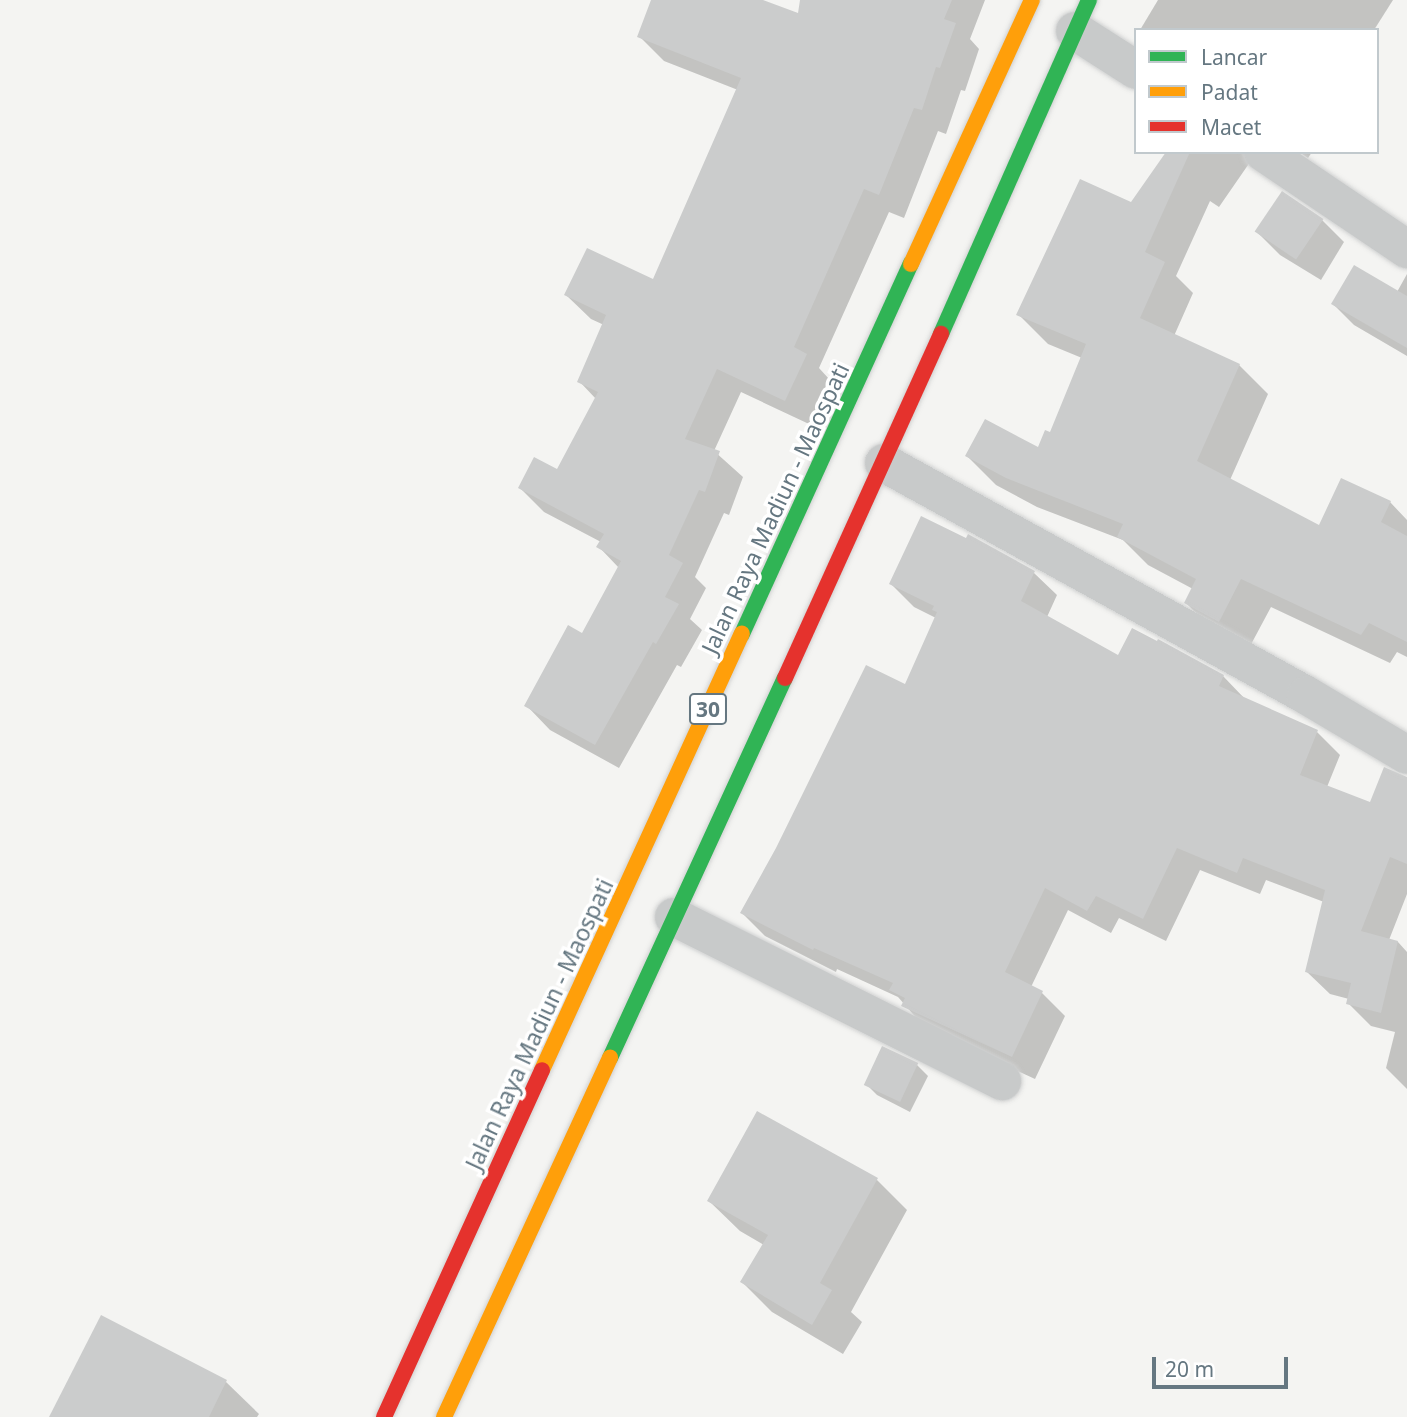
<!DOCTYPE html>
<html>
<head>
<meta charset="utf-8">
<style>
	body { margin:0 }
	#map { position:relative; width:1407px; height:1417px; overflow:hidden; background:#f4f4f2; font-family:"Noto Sans",sans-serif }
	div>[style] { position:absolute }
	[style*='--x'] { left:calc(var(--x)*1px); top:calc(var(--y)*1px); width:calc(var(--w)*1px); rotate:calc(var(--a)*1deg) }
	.shadow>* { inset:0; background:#0003 }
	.building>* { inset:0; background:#cbcccc; transform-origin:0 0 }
	.roads { filter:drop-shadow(0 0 2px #d0d1d1) drop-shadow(0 0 2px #d0d1d1) }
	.street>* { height:38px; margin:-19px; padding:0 19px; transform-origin:19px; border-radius:19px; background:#c8caca }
	.fast>* { height:16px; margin:-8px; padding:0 8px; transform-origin:8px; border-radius:8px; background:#30b455 }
	.slow>* { height:16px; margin:-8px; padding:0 8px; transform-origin:8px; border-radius:8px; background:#ff9f0a }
	.jam>* { height:16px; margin:-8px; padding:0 8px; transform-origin:8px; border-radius:8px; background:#e5322d }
	span { translate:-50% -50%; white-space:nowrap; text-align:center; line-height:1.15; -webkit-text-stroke:7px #fff; paint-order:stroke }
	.shield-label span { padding:2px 5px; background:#fff; border:2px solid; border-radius:5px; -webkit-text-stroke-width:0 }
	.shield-label { font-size:21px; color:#657781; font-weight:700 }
	.street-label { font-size:23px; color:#657781 }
	.legend { position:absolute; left:1134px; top:28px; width:245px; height:126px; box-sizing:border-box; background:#fff; border:2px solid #c1c9cd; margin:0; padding:9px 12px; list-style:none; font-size:21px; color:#657781 }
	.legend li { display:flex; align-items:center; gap:14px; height:35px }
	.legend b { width:35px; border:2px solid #c1c9cd }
	.scale { position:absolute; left:1152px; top:1357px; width:136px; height:32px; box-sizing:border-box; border:4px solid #657781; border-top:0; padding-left:9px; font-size:21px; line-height:24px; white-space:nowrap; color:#657781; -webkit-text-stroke:5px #fff; paint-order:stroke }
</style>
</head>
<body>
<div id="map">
	<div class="shadow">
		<div style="clip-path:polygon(653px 0,756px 0,815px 22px,823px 0,985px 0,970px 39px,979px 49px,965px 91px,961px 90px,946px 134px,938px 131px,904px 218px,889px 212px,819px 368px,830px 380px,809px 424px,741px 392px,714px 451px,743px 477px,729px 515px,724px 513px,695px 577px,706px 588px,690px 619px,702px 630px,681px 667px,677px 665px,619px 768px,550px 730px,526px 705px,583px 635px,619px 568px,599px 547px,601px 542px,544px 512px,520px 488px,558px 472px,596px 399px,579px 381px,604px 325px,591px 319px,566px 295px,653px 282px,738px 90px,664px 61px,639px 36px)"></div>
		<div style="clip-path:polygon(1158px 0,1393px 0,1374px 30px,1140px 30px)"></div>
		<div style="clip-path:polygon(1168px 152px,1257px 152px,1219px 207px,1210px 201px,1176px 276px,1193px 293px,1174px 336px,1239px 365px,1268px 394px,1230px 480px,1320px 527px,1390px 502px,1407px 520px,1407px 657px,1397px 652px,1390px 663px,1271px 607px,1248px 650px,1215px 632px,1186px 603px,1193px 589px,1148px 565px,1123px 540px,1037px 507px,996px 485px,967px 456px,1039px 450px,1051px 434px,1082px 358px,1048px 344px,1019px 315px,1131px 205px)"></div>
		<div style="clip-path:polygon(1299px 152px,1312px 152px,1308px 158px)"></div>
		<div style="clip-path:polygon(1322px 220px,1344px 242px,1321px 280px,1280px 255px,1258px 233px)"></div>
		<div style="clip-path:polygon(1407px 274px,1407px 356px,1354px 325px,1333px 304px,1397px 292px)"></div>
		<div style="clip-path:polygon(1034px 573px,1057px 595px,1047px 617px,1119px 657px,1223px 676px,1246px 700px,1317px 732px,1340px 755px,1327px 787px,1371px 805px,1407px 782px,1407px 894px,1389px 940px,1398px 942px,1407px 952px,1407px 1089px,1386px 1068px,1395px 1032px,1371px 1026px,1348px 1003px,1349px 999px,1330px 994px,1307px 972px,1324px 902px,1266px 880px,1260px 894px,1200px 870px,1166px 941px,1119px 918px,1111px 933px,1068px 910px,1031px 987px,1042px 993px,1065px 1016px,1035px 1079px,926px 1029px,898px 997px,837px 969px,836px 972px,765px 936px,742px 913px,906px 686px,936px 618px,914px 607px,891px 584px)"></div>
		<div style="clip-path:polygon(917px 1065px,928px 1076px,910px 1112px,877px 1095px,866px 1084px)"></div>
		<div style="clip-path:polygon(877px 1180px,907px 1210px,851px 1312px,862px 1322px,843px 1354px,772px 1312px,742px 1282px,764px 1245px,740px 1231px,709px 1201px)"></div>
		<div style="clip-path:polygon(226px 1382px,259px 1414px,257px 1417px,51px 1417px)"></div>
	</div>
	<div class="building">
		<div style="clip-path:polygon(651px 0,763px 0,798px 13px,800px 0,952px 0,944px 19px,956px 23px,940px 68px,936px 67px,922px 110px,914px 108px,879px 195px,864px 189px,794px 347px,807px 354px,785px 401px,717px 369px,685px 439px,720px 451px,705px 492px,699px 490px,669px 555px,683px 563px,665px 597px,679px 604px,656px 644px,653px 642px,595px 745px,524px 706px,568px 625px,582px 633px,621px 561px,596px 547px,604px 534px,518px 488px,534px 457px,557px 469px,598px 392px,577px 382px,606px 315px,564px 295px,587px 248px,653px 279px,741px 78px,637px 37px)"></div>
		<div style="clip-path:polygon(1166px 152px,1190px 152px,1145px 252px,1165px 262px,1140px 318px,1240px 364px,1197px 461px,1319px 525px,1341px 478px,1391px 501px,1381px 522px,1407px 536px,1407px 642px,1369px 623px,1361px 635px,1241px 579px,1219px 622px,1184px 603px,1196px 579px,1117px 537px,1123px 524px,1006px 478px,965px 456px,985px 419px,1038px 447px,1045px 430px,1050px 432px,1086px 344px,1016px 315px,1080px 179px,1131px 202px)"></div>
		<div style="left:1282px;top:191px;width:50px;height:49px;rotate:34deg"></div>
		<div style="clip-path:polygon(1354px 265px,1407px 296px,1407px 348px,1331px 304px)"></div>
		<div style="clip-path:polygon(921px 516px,966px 538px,968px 534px,1035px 571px,1021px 601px,1118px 655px,1132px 628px,1157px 641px,1158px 639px,1224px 675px,1219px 686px,1318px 730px,1300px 775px,1370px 802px,1384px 767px,1407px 777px,1407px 864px,1390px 857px,1361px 931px,1398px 941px,1381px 1013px,1346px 1004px,1351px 983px,1305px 972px,1325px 890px,1243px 858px,1237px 873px,1177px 848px,1143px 919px,1096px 896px,1087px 911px,1045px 888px,1005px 972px,1043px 991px,1012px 1057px,901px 1006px,905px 998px,889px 990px,893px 983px,814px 948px,813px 950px,740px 913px,776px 848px,866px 665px,905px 684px,937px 612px,932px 610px,934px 606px,889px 584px)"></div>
		<div style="left:882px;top:1046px;width:40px;height:43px;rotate:25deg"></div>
		<div style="clip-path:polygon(757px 1111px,878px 1178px,820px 1283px,832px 1290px,812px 1325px,740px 1282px,768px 1235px,707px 1201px)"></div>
		<div style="clip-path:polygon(101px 1315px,227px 1380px,209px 1417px,49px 1417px)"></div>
	</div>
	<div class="roads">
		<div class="street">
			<div style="--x:1075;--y:31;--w:72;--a:32.6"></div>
			<div style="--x:1263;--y:152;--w:174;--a:34"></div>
			<div style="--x:884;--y:463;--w:482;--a:28.8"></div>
			<div style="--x:1306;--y:695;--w:117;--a:30.7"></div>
			<div style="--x:674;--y:917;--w:367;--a:26.6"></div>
		</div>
		<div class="fast">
			<div style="--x:941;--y:334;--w:365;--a:-66.1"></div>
			<div style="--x:742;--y:634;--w:407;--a:-65.5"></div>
			<div style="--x:610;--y:1058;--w:418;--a:-65.3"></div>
		</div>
		<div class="slow">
			<div style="--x:911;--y:264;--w:290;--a:-65.4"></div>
			<div style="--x:542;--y:1070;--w:480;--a:-65.4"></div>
			<div style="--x:444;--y:1417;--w:396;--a:-65.2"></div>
		</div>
		<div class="jam">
			<div style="--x:785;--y:678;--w:378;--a:-65.6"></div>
			<div style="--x:384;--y:1417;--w:381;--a:-65.5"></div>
		</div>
	</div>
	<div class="shield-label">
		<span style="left:708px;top:709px">30</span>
	</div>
	<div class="street-label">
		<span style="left:775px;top:508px;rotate:-65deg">Jalan Raya Madiun - Maospati</span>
		<span style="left:539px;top:1024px;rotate:-65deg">Jalan Raya Madiun - Maospati</span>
	</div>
	<ul class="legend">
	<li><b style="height:9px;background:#30b455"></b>Lancar</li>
	<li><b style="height:9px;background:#ff9f0a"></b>Padat</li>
	<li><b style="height:9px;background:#e5322d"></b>Macet</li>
	</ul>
	<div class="scale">20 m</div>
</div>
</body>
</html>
